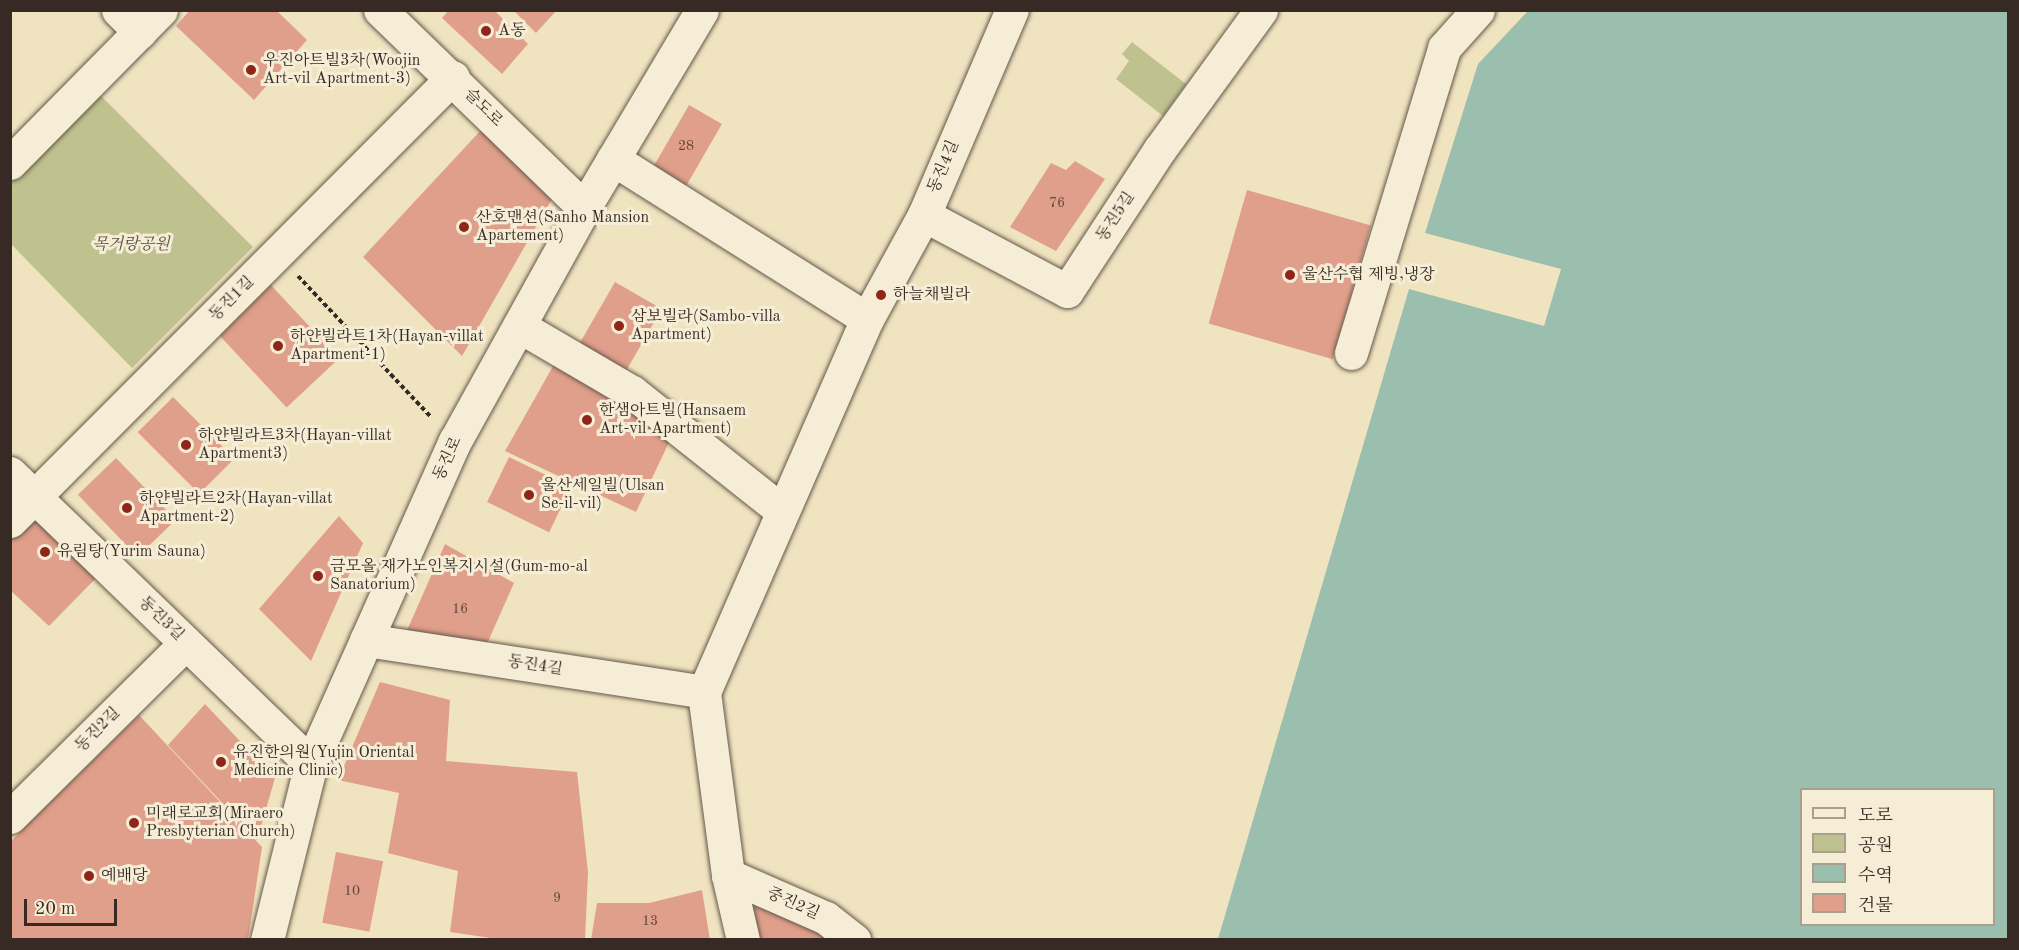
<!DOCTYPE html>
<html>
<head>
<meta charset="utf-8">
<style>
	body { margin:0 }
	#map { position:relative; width:2019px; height:950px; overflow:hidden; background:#f0e4c0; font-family:"Old Standard TT","Noto Serif KR",serif }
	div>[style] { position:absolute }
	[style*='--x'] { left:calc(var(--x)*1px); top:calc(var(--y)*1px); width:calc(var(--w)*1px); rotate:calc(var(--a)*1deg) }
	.green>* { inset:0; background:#bfc28e }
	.water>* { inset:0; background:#9abfaf }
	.building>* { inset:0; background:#e09f8a; transform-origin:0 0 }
	.path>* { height:4px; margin-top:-2px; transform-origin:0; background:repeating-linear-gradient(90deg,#372a24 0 4.5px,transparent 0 7.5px) }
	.roads { filter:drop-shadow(0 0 2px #65584b) drop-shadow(0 0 2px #65584b) }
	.minor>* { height:33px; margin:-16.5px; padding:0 16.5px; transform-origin:16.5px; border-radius:16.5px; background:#f5edd6 }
	.tertiary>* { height:33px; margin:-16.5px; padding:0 16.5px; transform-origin:16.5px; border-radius:16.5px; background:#f5edd6 }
	.dots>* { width:16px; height:16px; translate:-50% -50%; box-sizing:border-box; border:3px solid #f5edd6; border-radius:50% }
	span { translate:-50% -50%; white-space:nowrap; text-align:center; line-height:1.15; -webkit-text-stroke:6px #f5edd6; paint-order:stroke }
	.number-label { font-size:14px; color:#61473e }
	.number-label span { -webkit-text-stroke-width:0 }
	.poi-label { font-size:16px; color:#372a24 }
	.left { translate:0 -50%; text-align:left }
	.street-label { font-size:16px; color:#372a24 }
	.park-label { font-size:16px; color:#59503e; font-style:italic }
	.frame { position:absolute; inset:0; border:12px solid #372a24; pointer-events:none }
	.legend { position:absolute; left:1800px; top:788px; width:195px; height:138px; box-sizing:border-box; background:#f5edd6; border:2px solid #a99f8f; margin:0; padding:8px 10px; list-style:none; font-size:18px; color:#372a24 }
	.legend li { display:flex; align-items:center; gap:12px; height:30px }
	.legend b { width:30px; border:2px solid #a99f8f }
	.scale { position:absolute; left:24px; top:899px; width:93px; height:27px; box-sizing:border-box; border:3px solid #372a24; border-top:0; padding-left:8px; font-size:18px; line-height:21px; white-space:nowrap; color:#372a24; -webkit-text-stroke:4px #f5edd6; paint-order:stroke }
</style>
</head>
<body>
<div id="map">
	<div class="green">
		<div style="clip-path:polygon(1132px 42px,1186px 84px,1163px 116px,1116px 79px,1129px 61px,1122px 54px)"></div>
		<div style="clip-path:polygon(96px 91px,253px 247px,132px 368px,11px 244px,10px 179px)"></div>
	</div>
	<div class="water">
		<div style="clip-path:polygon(evenodd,1528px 11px,2008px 11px,2008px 939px,1218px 939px,1409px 289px,1544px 326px,1561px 269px,1425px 233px,1478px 64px,1528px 11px,1802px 790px,1994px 790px,1994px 924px,1802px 924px,1802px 790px)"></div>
	</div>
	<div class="building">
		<div style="clip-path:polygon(190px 10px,276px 10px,307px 40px,254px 100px,176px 26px)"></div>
		<div style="clip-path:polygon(449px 10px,494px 10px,528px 44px,502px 74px,442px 18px)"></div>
		<div style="clip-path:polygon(513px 10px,557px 10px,536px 33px)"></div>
		<div style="left:689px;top:105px;width:38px;height:73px;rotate:30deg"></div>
		<div style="clip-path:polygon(482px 129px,553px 197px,462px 356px,363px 257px)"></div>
		<div style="clip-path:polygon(1075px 161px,1105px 179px,1056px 251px,1010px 227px,1051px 163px,1066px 170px)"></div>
		<div style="left:1247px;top:190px;width:129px;height:139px;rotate:16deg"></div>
		<div style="left:615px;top:282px;width:54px;height:73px;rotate:30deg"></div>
		<div style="left:269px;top:283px;width:103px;height:72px;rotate:47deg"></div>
		<div style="clip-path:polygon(557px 359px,672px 436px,636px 512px,505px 451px)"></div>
		<div style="left:173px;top:397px;width:87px;height:50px;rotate:45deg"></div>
		<div style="left:509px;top:457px;width:69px;height:50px;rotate:26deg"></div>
		<div style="left:116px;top:458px;width:86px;height:53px;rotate:46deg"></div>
		<div style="clip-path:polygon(339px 516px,363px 543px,311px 661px,259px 609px)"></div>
		<div style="clip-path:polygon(25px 517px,46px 520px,101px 573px,49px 626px,10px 590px,10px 531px)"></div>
		<div style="clip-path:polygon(445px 544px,514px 583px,486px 646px,405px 635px)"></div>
		<div style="clip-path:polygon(380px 682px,450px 700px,446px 761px,577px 772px,588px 872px,585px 940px,504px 940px,450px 932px,458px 871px,388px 853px,399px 793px,338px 780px)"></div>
		<div style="clip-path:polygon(205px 704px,275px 778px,257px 840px,168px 745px)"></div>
		<div style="clip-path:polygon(139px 715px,262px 847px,248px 940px,10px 940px,10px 842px)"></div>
		<div style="left:336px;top:852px;width:48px;height:72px;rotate:11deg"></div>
		<div style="clip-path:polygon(702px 890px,710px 940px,591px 940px,597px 903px,649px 903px)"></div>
		<div style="clip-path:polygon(765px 905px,837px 940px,750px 940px,744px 910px)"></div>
	</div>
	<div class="path">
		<div style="--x:298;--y:276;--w:194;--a:46.7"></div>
	</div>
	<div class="roads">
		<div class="minor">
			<div style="--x:380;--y:10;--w:284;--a:44.1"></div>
			<div style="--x:613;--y:159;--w:300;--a:32.2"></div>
			<div style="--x:10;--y:163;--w:215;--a:-45.4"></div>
			<div style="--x:924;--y:215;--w:162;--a:28"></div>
			<div style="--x:1067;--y:291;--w:170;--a:-56.8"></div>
			<div style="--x:1160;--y:149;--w:172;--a:-54"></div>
			<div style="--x:519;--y:326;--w:131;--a:30.3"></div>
			<div style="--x:632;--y:392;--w:191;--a:38.4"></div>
			<div style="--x:1351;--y:353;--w:319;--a:-73"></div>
			<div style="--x:1444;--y:48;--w:51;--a:-48.2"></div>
			<div style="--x:10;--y:473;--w:419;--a:44"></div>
			<div style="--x:10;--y:521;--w:627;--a:-45.06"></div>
			<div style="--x:366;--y:640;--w:342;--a:8.7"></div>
			<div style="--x:10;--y:817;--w:247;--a:-44.7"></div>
			<div style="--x:728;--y:875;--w:107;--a:23.7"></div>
			<div style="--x:826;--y:918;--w:36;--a:38"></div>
		</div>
		<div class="tertiary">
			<div style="--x:118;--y:10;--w:31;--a:45"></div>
			<div style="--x:267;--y:940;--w:181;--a:-76"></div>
			<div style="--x:311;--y:764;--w:354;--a:-66"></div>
			<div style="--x:455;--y:441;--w:266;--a:-61"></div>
			<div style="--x:584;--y:208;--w:230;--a:-59.2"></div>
			<div style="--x:743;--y:940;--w:67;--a:-103"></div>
			<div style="--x:728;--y:875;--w:185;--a:-97.5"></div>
			<div style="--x:704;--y:692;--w:407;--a:-66.4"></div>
			<div style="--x:867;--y:319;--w:119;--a:-61.3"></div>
			<div style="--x:924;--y:215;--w:223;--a:-66.8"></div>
		</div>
	</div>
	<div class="dots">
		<div style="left:486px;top:31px;background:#8f2418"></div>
		<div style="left:251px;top:70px;background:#8f2418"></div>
		<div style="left:464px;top:227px;background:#8f2418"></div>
		<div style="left:1290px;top:275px;background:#8f2418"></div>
		<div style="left:881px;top:295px;background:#8f2418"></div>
		<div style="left:619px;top:326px;background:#8f2418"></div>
		<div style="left:278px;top:346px;background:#8f2418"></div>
		<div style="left:587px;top:420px;background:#8f2418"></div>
		<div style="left:186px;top:445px;background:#8f2418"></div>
		<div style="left:529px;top:495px;background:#8f2418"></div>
		<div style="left:127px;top:508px;background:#8f2418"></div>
		<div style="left:45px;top:552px;background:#8f2418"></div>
		<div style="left:318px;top:576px;background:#8f2418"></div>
		<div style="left:221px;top:762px;background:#8f2418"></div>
		<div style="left:134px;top:823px;background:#8f2418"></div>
		<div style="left:89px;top:876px;background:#8f2418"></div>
	</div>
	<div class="number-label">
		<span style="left:686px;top:146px">28</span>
		<span style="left:1057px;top:203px">76</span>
		<span style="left:460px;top:609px">16</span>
		<span style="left:352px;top:891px">10</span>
		<span style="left:557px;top:898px">9</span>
		<span style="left:650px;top:921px">13</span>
	</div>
	<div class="poi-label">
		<span class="left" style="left:498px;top:31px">A동</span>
		<span class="left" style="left:263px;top:70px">우진아트빌3차(Woojin<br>Art-vil Apartment-3)</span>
		<span class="left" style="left:476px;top:227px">산호맨션(Sanho Mansion<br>Apartement)</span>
		<span class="left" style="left:1302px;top:275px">울산수협 제빙,냉장</span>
		<span class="left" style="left:893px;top:295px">하늘채빌라</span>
		<span class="left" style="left:631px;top:326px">삼보빌라(Sambo-villa<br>Apartment)</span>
		<span class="left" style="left:290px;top:346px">하얀빌라트1차(Hayan-villat<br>Apartment-1)</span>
		<span class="left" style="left:599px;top:420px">한샘아트빌(Hansaem<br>Art-vil Apartment)</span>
		<span class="left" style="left:198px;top:445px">하얀빌라트3차(Hayan-villat<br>Apartment3)</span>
		<span class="left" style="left:541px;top:495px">울산세일빌(Ulsan<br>Se-il-vil)</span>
		<span class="left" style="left:139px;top:508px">하얀빌라트2차(Hayan-villat<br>Apartment-2)</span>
		<span class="left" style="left:57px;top:552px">유림탕(Yurim Sauna)</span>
		<span class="left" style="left:330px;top:576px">금모올 재가노인복지시설(Gum-mo-al<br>Sanatorium)</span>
		<span class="left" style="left:233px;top:762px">유진한의원(Yujin Oriental<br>Medicine Clinic)</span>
		<span class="left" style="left:146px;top:823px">미래로교회(Miraero<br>Presbyterian Church)</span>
		<span class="left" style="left:101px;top:876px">예배당</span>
	</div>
	<div class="street-label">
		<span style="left:483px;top:108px;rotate:45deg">슬도로</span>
		<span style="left:944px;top:167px;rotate:-67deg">동진4길</span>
		<span style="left:1116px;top:217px;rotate:-57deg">동진5길</span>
		<span style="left:232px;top:299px;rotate:-45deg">동진1길</span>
		<span style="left:448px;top:459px;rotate:-65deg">동진로</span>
		<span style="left:161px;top:619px;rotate:44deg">동진3길</span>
		<span style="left:535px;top:666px;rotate:9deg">동진4길</span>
		<span style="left:98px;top:730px;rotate:-45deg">동진2길</span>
		<span style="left:793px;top:904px;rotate:24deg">중진2길</span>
	</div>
	<div class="park-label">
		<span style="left:131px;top:245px">목거랑공원</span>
	</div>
	<div class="frame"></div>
	<ul class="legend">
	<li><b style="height:8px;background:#f5edd6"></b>도로</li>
	<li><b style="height:16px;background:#bfc28e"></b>공원</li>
	<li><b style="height:16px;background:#9abfaf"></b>수역</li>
	<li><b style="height:16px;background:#e09f8a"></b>건물</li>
	</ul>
	<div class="scale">20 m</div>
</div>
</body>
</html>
